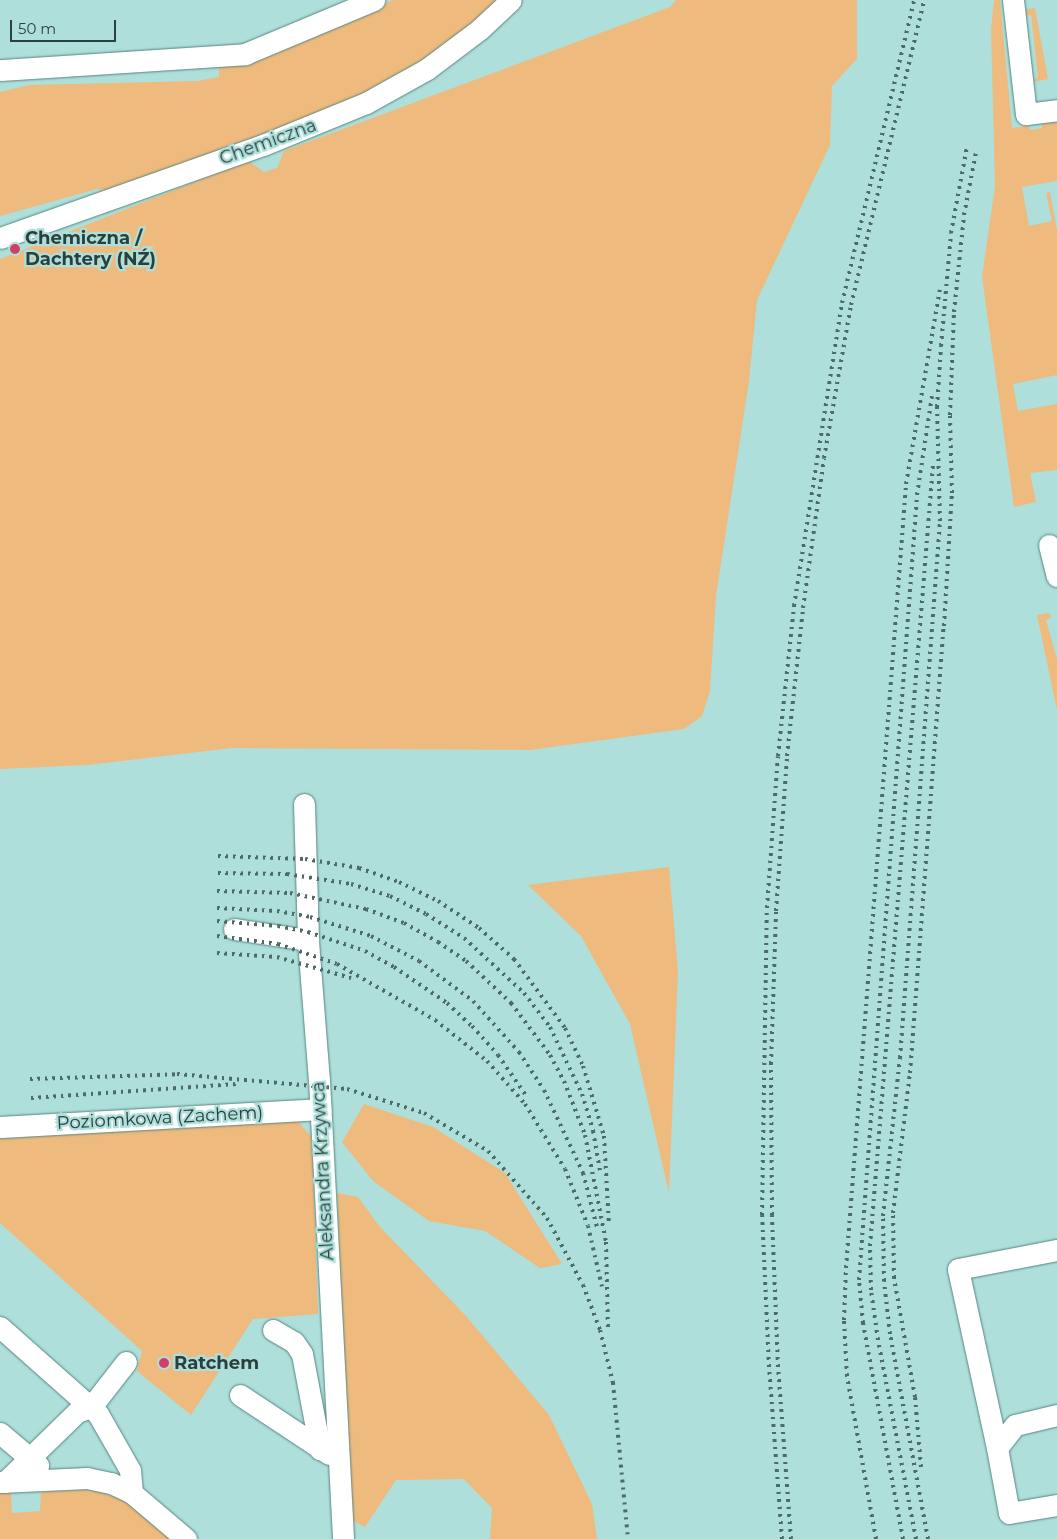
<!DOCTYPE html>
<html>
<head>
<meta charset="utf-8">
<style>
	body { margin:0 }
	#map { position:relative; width:1057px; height:1539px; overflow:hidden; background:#aedfda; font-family:Montserrat,sans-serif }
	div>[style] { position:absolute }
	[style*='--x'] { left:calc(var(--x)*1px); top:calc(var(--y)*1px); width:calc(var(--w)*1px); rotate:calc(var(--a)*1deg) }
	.green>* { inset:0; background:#eeba7d }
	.roads { filter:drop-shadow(0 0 1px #578581) drop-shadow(0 0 1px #578581) }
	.minor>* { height:21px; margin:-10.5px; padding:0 10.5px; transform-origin:10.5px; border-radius:10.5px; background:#fff }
	.rail>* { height:4px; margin-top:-2px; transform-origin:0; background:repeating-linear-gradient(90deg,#4e6a67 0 2.5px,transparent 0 7.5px) }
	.dots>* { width:14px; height:14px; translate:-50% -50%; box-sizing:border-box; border:2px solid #aedfda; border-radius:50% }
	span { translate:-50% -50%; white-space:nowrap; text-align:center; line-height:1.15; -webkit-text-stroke:4.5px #aedfda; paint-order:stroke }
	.street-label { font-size:18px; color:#2b3f3d }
	.poi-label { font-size:18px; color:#2b3f3d; font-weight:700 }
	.left { translate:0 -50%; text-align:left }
	.scale { position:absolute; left:10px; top:20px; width:106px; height:22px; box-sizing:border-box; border:2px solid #2b3f3d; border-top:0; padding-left:6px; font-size:15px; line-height:18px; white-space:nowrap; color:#2b3f3d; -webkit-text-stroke:4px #aedfda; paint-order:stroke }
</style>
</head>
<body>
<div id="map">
	<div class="green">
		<div style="clip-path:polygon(393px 0,500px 0,447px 45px,346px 104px,107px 190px,97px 189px,0 216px,0 92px,29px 85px,197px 81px,219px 77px,219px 66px,246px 65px)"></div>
		<div style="clip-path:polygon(676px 0,857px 0,857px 59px,832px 86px,830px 145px,757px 300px,749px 381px,716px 596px,710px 691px,702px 716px,684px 729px,530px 750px,232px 748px,87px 765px,0 769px,0 259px,225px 170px,250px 162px,264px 172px,277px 168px,284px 151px,670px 7px)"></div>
		<div style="clip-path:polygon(994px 0,1000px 0,1012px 128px,1027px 126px,1026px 117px,1030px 130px,1042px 128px,1041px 118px,1057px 115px,1057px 181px,1022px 187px,1029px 226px,1052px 221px,1046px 193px,1050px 192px,1057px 231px,1057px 375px,1013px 384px,1018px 411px,1057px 404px,1057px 470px,1030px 473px,1036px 502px,1014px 507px,982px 277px,995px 186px,991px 29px)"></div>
		<div style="clip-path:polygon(1035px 8px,1048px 79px,1028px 83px,1038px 77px,1031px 15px,1021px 16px,1022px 10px)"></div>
		<div style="clip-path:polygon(1050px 613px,1051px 618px,1046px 620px,1057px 659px,1057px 710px,1037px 615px)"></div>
		<div style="clip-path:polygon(669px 867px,678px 972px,669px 1193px,630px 1024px,581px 936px,528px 885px)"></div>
		<div style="clip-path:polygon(364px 1104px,433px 1127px,505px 1173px,562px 1264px,540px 1268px,485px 1231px,429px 1221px,373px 1181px,342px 1142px)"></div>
		<div style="clip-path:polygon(281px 1116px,298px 1121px,312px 1138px,318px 1314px,253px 1319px,191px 1415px,137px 1371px,142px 1351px,0 1223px,0 1134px)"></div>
		<div style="clip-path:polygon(337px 1193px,358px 1197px,380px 1227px,466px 1316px,549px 1415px,592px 1504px,597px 1539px,490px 1539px,492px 1508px,464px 1479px,396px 1480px,365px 1527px,351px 1520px)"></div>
		<div style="clip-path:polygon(91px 1489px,126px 1501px,170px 1539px,0 1539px,0 1492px,11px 1491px,12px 1513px,40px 1511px,41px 1492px)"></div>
	</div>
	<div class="roads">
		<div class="minor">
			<div style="--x:1013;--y:0;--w:115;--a:83.5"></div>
			<div style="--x:1026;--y:114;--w:31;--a:-7"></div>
			<div style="--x:0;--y:70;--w:246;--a:-3.7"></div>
			<div style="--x:245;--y:54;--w:140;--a:-22.7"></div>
			<div style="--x:0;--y:238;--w:279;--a:-19.5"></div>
			<div style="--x:263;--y:145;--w:111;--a:-22.2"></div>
			<div style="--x:366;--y:103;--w:70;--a:-29.1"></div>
			<div style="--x:427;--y:69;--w:66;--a:-37"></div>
			<div style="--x:480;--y:29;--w:42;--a:-43.1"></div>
			<div style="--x:1049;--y:545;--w:32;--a:76"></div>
			<div style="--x:304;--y:804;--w:137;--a:88.3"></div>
			<div style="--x:308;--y:941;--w:139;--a:85.5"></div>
			<div style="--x:319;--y:1080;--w:460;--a:87"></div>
			<div style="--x:234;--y:929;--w:75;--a:8.5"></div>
			<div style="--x:0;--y:1127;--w:321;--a:-3.2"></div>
			<div style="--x:0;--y:1327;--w:131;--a:41.6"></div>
			<div style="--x:98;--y:1414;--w:64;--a:60.3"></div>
			<div style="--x:130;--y:1470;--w:23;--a:85"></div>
			<div style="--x:273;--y:1330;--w:24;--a:30"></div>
			<div style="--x:294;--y:1342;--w:14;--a:56"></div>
			<div style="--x:302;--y:1354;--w:97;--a:79.3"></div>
			<div style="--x:240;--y:1395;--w:107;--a:33.5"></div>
			<div style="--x:1057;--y:1415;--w:43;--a:166.6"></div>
			<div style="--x:1015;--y:1425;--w:29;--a:128"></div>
			<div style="--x:997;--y:1448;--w:66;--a:79.5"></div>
			<div style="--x:1009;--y:1513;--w:49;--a:-9.5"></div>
			<div style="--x:0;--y:1433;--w:50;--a:40.1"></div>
			<div style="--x:997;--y:1448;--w:183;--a:-102.3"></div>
			<div style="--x:958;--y:1269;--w:101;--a:-10.9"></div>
			<div style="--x:0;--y:1482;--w:87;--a:-2.6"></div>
			<div style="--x:87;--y:1478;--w:25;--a:12"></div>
			<div style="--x:111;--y:1483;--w:23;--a:25"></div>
			<div style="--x:132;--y:1493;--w:71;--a:40.4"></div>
			<div style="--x:5;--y:1482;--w:100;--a:-44.2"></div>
			<div style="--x:77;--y:1412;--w:15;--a:-20"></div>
			<div style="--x:91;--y:1407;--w:57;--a:-52.1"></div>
		</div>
	</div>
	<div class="rail">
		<div style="--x:218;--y:856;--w:87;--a:2"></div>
		<div style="--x:305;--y:859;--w:55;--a:9.5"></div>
		<div style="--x:359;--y:868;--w:42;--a:19.3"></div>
		<div style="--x:399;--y:882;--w:43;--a:26"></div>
		<div style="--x:438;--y:901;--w:49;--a:33.4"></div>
		<div style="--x:479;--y:928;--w:47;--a:41.5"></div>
		<div style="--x:514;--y:959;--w:86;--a:53.5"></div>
		<div style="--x:565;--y:1028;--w:42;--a:64.7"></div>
		<div style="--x:583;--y:1066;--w:73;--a:73.3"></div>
		<div style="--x:604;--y:1136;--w:90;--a:86.8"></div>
		<div style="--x:218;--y:873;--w:69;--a:0.8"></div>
		<div style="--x:287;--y:874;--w:65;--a:8.9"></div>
		<div style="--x:351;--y:884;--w:41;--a:17.1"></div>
		<div style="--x:390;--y:896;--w:40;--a:26.6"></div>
		<div style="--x:426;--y:914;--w:45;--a:32.3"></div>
		<div style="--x:464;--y:938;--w:81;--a:42.5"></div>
		<div style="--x:524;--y:993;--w:43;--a:52.6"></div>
		<div style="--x:550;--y:1027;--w:74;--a:64.5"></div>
		<div style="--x:582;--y:1094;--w:39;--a:73"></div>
		<div style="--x:593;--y:1131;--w:40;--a:80"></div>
		<div style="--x:217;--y:891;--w:73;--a:1.6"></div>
		<div style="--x:290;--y:893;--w:78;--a:11.9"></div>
		<div style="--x:366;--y:909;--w:40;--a:20.2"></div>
		<div style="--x:404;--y:923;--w:39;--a:29"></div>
		<div style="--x:438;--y:942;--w:34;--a:34"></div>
		<div style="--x:466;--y:961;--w:62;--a:43"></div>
		<div style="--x:511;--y:1003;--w:65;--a:53.1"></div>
		<div style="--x:550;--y:1055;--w:30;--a:62"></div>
		<div style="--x:564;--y:1081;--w:58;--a:68.7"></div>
		<div style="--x:585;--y:1135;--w:109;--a:78.9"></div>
		<div style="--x:606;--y:1242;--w:87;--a:88.7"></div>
		<div style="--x:217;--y:908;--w:60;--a:2.9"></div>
		<div style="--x:277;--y:911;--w:34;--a:10"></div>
		<div style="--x:310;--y:917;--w:64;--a:17.3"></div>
		<div style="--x:371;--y:936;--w:54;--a:27.5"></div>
		<div style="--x:419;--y:961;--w:67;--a:36.5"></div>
		<div style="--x:473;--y:1001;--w:69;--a:48"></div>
		<div style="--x:519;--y:1052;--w:45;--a:56.7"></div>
		<div style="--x:544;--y:1090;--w:92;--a:64.8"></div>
		<div style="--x:583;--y:1173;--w:56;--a:75.5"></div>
		<div style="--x:217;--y:921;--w:61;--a:4.7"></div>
		<div style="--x:278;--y:926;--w:31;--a:11"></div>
		<div style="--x:308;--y:932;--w:60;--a:18.4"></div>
		<div style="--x:365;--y:951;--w:33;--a:29"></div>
		<div style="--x:394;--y:967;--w:64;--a:34.2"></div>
		<div style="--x:447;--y:1003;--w:34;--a:43"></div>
		<div style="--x:472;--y:1026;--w:39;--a:48"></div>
		<div style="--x:498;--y:1055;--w:51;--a:55.4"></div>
		<div style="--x:217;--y:936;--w:62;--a:7.5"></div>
		<div style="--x:278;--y:944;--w:62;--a:18.7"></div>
		<div style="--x:337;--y:964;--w:113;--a:29.7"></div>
		<div style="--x:435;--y:1020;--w:66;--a:38.3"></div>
		<div style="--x:487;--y:1061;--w:57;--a:48.5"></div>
		<div style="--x:525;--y:1104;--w:76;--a:58.4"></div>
		<div style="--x:565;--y:1169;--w:61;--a:68"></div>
		<div style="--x:588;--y:1226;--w:67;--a:77"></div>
		<div style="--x:217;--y:953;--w:60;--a:3.8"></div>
		<div style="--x:277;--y:957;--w:77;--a:15.8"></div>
		<div style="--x:30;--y:1079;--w:147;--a:-1.9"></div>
		<div style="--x:177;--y:1074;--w:171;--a:5"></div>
		<div style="--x:347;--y:1089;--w:81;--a:17.3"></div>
		<div style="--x:424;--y:1113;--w:74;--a:30.7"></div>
		<div style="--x:488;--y:1151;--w:89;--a:48.6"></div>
		<div style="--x:547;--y:1218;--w:76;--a:61.8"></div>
		<div style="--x:583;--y:1285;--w:48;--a:69.3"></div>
		<div style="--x:600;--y:1330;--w:55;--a:76.2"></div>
		<div style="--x:613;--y:1383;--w:157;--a:84.5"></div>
		<div style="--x:31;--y:1098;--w:206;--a:-3.9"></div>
		<div style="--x:921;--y:1467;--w:70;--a:-94.9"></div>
		<div style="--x:915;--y:1397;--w:121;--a:-100"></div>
		<div style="--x:894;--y:1278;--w:65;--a:-90.9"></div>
		<div style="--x:893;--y:1213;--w:141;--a:-83.1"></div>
		<div style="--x:910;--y:1073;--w:448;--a:-85.7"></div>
		<div style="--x:944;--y:626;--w:133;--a:-86.6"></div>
		<div style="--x:952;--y:493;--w:78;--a:-91.5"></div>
		<div style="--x:950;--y:415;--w:103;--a:-87.8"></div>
		<div style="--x:954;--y:312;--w:98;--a:-84.1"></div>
		<div style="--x:964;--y:215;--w:64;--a:-79.2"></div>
		<div style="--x:782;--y:1539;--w:172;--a:-94.3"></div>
		<div style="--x:769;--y:1367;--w:152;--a:-92.6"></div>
		<div style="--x:762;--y:1215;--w:307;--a:-89.1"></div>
		<div style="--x:767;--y:908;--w:152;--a:-85.9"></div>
		<div style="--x:778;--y:756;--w:151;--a:-83.9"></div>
		<div style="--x:794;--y:606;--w:307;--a:-81"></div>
		<div style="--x:842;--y:303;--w:311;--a:-76.6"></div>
		<div style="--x:791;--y:1539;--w:172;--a:-94.3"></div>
		<div style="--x:778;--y:1367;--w:152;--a:-92.3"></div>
		<div style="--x:772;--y:1215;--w:151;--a:-90.4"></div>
		<div style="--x:771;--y:1064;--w:153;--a:-88.1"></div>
		<div style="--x:776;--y:911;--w:155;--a:-85.9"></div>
		<div style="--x:787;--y:756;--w:149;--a:-83.8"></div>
		<div style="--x:803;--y:608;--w:151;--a:-82"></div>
		<div style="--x:824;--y:458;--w:155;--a:-80"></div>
		<div style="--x:851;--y:305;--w:314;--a:-76.5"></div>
		<div style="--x:876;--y:1539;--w:166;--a:-100.1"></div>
		<div style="--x:847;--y:1376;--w:56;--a:-93.1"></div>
		<div style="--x:844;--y:1320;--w:52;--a:-87.8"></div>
		<div style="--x:846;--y:1268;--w:786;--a:-85.62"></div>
		<div style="--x:906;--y:484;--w:197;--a:-80.1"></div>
		<div style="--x:903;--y:1539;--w:220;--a:-100.5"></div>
		<div style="--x:863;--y:1323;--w:43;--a:-95.3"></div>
		<div style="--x:859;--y:1280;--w:787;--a:-85.77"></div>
		<div style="--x:917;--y:495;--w:100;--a:-81.4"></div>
		<div style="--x:916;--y:1539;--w:203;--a:-100.8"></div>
		<div style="--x:878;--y:1340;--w:50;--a:-98"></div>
		<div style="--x:871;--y:1290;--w:44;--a:-91.3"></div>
		<div style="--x:870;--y:1246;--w:784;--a:-85.39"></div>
		<div style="--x:928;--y:1539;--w:208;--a:-100.5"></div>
		<div style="--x:890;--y:1334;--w:53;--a:-96.5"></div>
		<div style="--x:884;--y:1281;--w:65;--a:-90.9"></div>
		<div style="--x:883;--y:1216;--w:159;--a:-83.9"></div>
		<div style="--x:900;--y:1058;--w:538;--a:-85.74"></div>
		<div style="--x:940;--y:521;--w:114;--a:-91.5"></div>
		<div style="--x:937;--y:407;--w:61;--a:-86.2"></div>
		<div style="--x:941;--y:346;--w:113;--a:-84.9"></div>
		<div style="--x:951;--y:233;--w:87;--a:-79.5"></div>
	</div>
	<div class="dots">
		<div style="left:15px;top:249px;background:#cf4064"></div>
		<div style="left:164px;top:1363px;background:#cf4064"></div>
	</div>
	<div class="street-label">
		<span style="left:268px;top:142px;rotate:-20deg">Chemiczna</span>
		<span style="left:160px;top:1118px;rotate:-3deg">Poziomkowa (Zachem)</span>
		<span style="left:323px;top:1171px;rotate:-93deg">Aleksandra Krzywca</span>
	</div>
	<div class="poi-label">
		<span class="left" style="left:25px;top:249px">Chemiczna /<br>Dachtery (NŹ)</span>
		<span class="left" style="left:174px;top:1363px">Ratchem</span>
	</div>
	<div class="scale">50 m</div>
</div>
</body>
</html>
